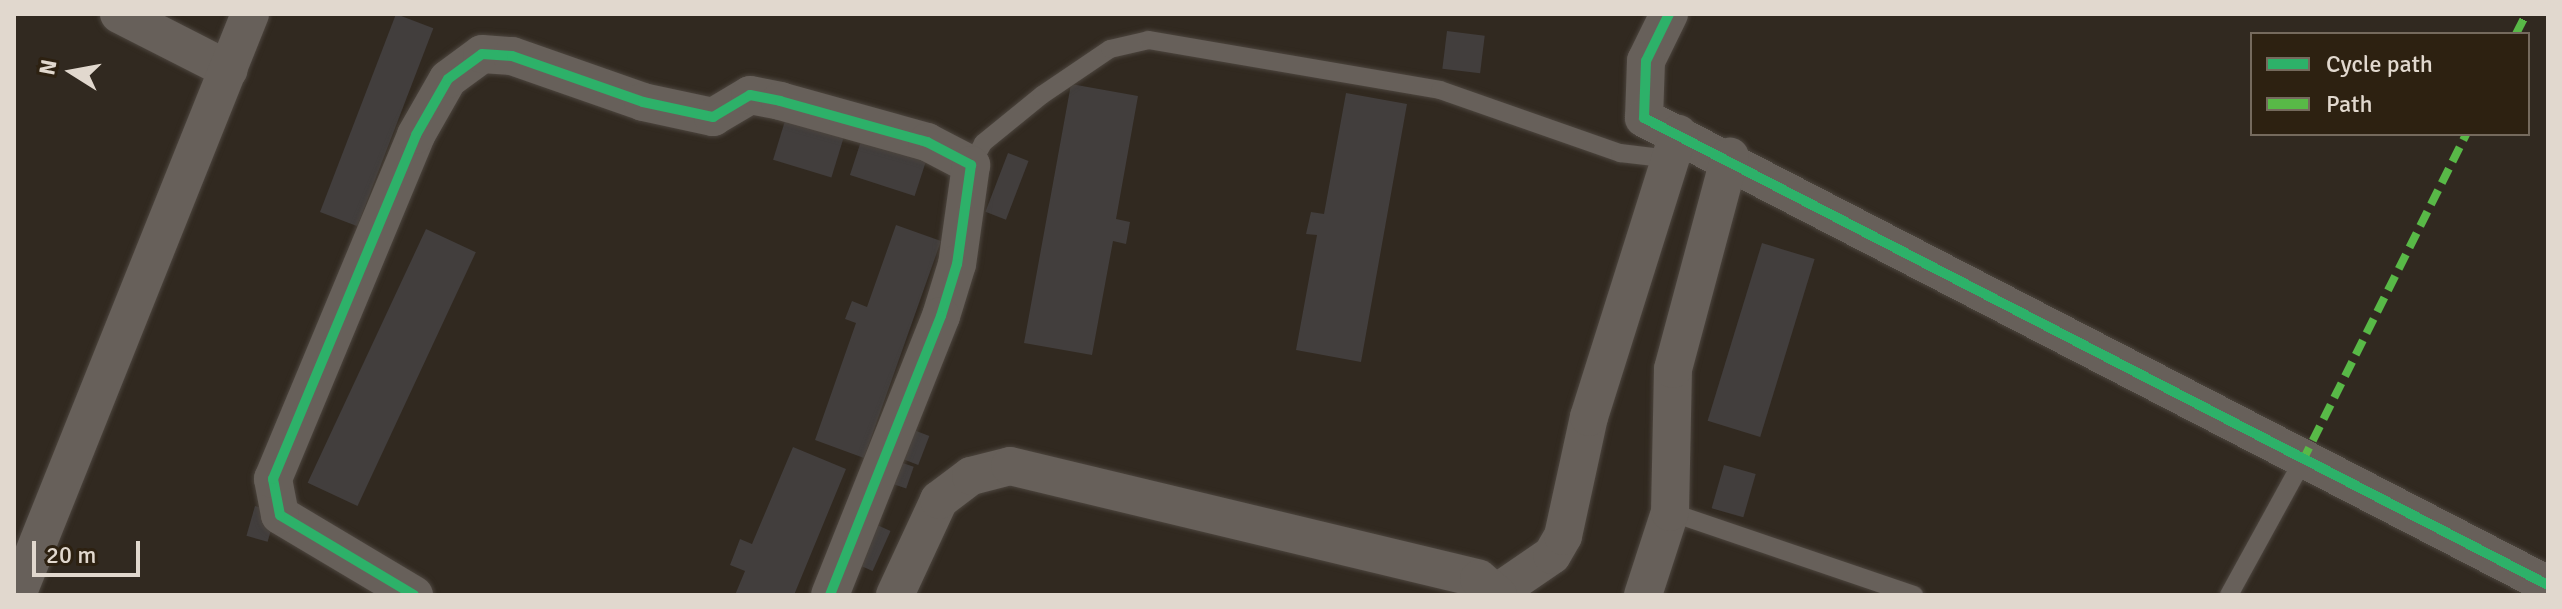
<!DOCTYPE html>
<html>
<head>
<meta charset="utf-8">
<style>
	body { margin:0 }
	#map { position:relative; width:2562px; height:609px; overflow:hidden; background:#312920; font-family:Signika,sans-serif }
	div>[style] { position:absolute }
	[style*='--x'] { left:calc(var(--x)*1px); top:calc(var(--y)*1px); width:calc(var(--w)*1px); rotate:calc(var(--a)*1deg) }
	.building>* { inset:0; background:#423e3d; transform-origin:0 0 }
	.roads { filter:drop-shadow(0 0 2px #4c453e) drop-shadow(0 0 2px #4c453e) }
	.lane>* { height:18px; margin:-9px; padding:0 9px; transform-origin:9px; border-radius:9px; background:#67605a }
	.street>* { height:38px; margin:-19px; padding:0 19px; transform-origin:19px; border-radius:19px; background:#67605a }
	.quiet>* { height:8px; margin-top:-4px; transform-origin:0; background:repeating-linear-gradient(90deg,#58b947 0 16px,transparent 0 24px) }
	.cycleway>* { height:10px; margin:-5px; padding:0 5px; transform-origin:5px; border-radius:5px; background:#2db169 }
	span { translate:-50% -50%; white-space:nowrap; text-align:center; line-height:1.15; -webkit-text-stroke:6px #2d2111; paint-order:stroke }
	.frame { position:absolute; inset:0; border:16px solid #e1d8ce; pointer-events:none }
	.legend { position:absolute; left:2250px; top:32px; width:280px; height:104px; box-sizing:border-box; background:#2d2111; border:2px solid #756a5d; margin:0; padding:10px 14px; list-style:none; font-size:24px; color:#e1d8ce }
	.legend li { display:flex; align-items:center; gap:16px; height:40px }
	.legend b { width:40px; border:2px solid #756a5d }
	.north { position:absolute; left:32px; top:32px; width:80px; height:80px; -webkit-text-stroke:6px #2d2111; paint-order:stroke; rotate:281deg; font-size:22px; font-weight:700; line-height:32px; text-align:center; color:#e1d8ce }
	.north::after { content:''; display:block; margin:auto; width:28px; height:36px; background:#e1d8ce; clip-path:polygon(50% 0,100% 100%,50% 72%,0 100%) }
	.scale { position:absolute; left:32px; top:541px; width:108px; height:36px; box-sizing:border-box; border:4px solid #e1d8ce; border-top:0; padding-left:10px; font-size:24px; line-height:28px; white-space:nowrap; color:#e1d8ce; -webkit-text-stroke:6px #2d2111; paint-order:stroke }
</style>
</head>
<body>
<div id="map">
	<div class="building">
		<div style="left:396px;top:14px;width:40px;height:212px;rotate:21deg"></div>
		<div style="left:1447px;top:31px;width:38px;height:38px;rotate:7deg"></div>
		<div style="clip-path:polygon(1071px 84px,1138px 96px,1116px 219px,1130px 222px,1126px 244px,1113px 241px,1092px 355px,1024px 343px)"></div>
		<div style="clip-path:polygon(1346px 93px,1407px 104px,1361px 362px,1296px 350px,1317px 235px,1306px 234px,1311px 212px,1324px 214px)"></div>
		<div style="left:788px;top:111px;width:61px;height:51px;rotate:17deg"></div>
		<div style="left:862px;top:138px;width:68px;height:39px;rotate:18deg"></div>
		<div style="left:1008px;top:153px;width:22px;height:63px;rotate:21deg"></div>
		<div style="clip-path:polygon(896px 225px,941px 241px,864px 458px,815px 440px,856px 323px,845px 319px,852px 301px,867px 307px)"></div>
		<div style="left:426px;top:229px;width:55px;height:280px;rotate:25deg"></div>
		<div style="left:1762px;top:243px;width:55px;height:186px;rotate:17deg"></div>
		<div style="left:906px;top:427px;width:25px;height:31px;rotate:21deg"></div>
		<div style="clip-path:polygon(793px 447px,846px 469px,794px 595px,735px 595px,745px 571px,730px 565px,740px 539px,752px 544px)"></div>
		<div style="left:891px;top:459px;width:24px;height:23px;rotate:19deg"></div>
		<div style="left:1724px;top:465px;width:33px;height:45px;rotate:16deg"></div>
		<div style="left:255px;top:506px;width:22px;height:31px;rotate:16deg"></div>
		<div style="left:875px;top:524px;width:17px;height:44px;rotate:24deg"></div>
	</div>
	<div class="roads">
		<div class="lane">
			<div style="--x:971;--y:165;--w:25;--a:-61"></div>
			<div style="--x:983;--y:143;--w:76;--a:-39.1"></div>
			<div style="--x:1042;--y:95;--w:82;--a:-34.1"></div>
			<div style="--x:1110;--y:49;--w:39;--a:-13"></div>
			<div style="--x:1148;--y:40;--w:296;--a:9.7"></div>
			<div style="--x:1440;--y:90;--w:191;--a:19.3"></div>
			<div style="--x:1620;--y:153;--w:50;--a:6.8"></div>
			<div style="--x:1670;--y:512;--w:258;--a:18.8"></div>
			<div style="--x:2229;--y:595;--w:152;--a:-61.2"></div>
		</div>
		<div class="street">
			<div style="--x:119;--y:14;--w:123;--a:27"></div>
			<div style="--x:1669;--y:14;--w:52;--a:116.1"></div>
			<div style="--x:1646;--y:61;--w:57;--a:92"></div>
			<div style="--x:1644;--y:118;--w:1017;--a:27.32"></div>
			<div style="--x:1498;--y:592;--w:65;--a:-34.4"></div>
			<div style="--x:1552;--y:555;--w:22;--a:-60"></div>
			<div style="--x:1563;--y:536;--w:122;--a:-77.7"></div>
			<div style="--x:1589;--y:417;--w:297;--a:-72.5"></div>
			<div style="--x:17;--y:595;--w:626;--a:-68.15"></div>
			<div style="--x:414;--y:595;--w:156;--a:-149.2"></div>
			<div style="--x:280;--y:515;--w:37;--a:-101"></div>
			<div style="--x:273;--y:479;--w:373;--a:-67.4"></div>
			<div style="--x:416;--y:135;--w:64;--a:-60.3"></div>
			<div style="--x:448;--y:79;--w:42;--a:-36.3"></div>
			<div style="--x:482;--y:54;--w:30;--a:4"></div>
			<div style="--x:512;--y:56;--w:139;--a:19.3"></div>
			<div style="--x:643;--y:102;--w:72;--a:12.1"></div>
			<div style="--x:713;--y:117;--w:43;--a:-30.7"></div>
			<div style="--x:750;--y:95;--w:31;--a:11"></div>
			<div style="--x:780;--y:101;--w:153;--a:15.6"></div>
			<div style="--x:927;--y:142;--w:50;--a:27.6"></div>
			<div style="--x:971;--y:165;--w:100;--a:98"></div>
			<div style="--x:957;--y:264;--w:54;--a:107.1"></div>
			<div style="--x:941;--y:316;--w:300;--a:111.7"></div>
			<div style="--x:895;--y:595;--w:105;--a:-65.1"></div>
			<div style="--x:939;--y:500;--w:40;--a:-37"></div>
			<div style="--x:971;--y:476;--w:40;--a:-14.4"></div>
			<div style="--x:1010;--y:466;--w:482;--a:13.5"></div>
			<div style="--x:1479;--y:579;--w:25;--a:40"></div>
			<div style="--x:1643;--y:595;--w:87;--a:-72"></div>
			<div style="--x:1670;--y:512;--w:143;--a:-88.8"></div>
			<div style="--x:1673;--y:369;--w:220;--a:-75"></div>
		</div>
	</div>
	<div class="quiet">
		<div style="--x:2516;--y:34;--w:22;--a:-63"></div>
		<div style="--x:2302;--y:462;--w:367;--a:-63.4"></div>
	</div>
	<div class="cycleway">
		<div style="--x:1669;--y:14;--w:52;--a:116.1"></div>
		<div style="--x:1646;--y:61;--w:57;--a:92"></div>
		<div style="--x:1644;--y:118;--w:1017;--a:27.32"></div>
		<div style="--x:414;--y:595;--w:156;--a:-149.2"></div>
		<div style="--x:280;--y:515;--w:37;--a:-101"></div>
		<div style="--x:273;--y:479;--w:373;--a:-67.4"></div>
		<div style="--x:416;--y:135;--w:64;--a:-60.3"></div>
		<div style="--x:448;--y:79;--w:42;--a:-36.3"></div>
		<div style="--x:482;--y:54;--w:30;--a:4"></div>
		<div style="--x:512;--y:56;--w:139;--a:19.3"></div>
		<div style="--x:643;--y:102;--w:72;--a:12.1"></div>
		<div style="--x:713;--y:117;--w:43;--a:-30.7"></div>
		<div style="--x:750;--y:95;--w:31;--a:11"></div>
		<div style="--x:780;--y:101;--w:153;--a:15.6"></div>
		<div style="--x:927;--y:142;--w:50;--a:27.6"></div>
		<div style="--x:971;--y:165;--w:100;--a:98"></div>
		<div style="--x:957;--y:264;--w:54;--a:107.1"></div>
		<div style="--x:941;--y:316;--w:300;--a:111.7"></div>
	</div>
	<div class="frame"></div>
	<ul class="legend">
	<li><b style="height:10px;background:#2db169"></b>Cycle path</li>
	<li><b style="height:10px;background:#58b947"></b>Path</li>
	</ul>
	<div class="north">N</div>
	<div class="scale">20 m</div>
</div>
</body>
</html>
